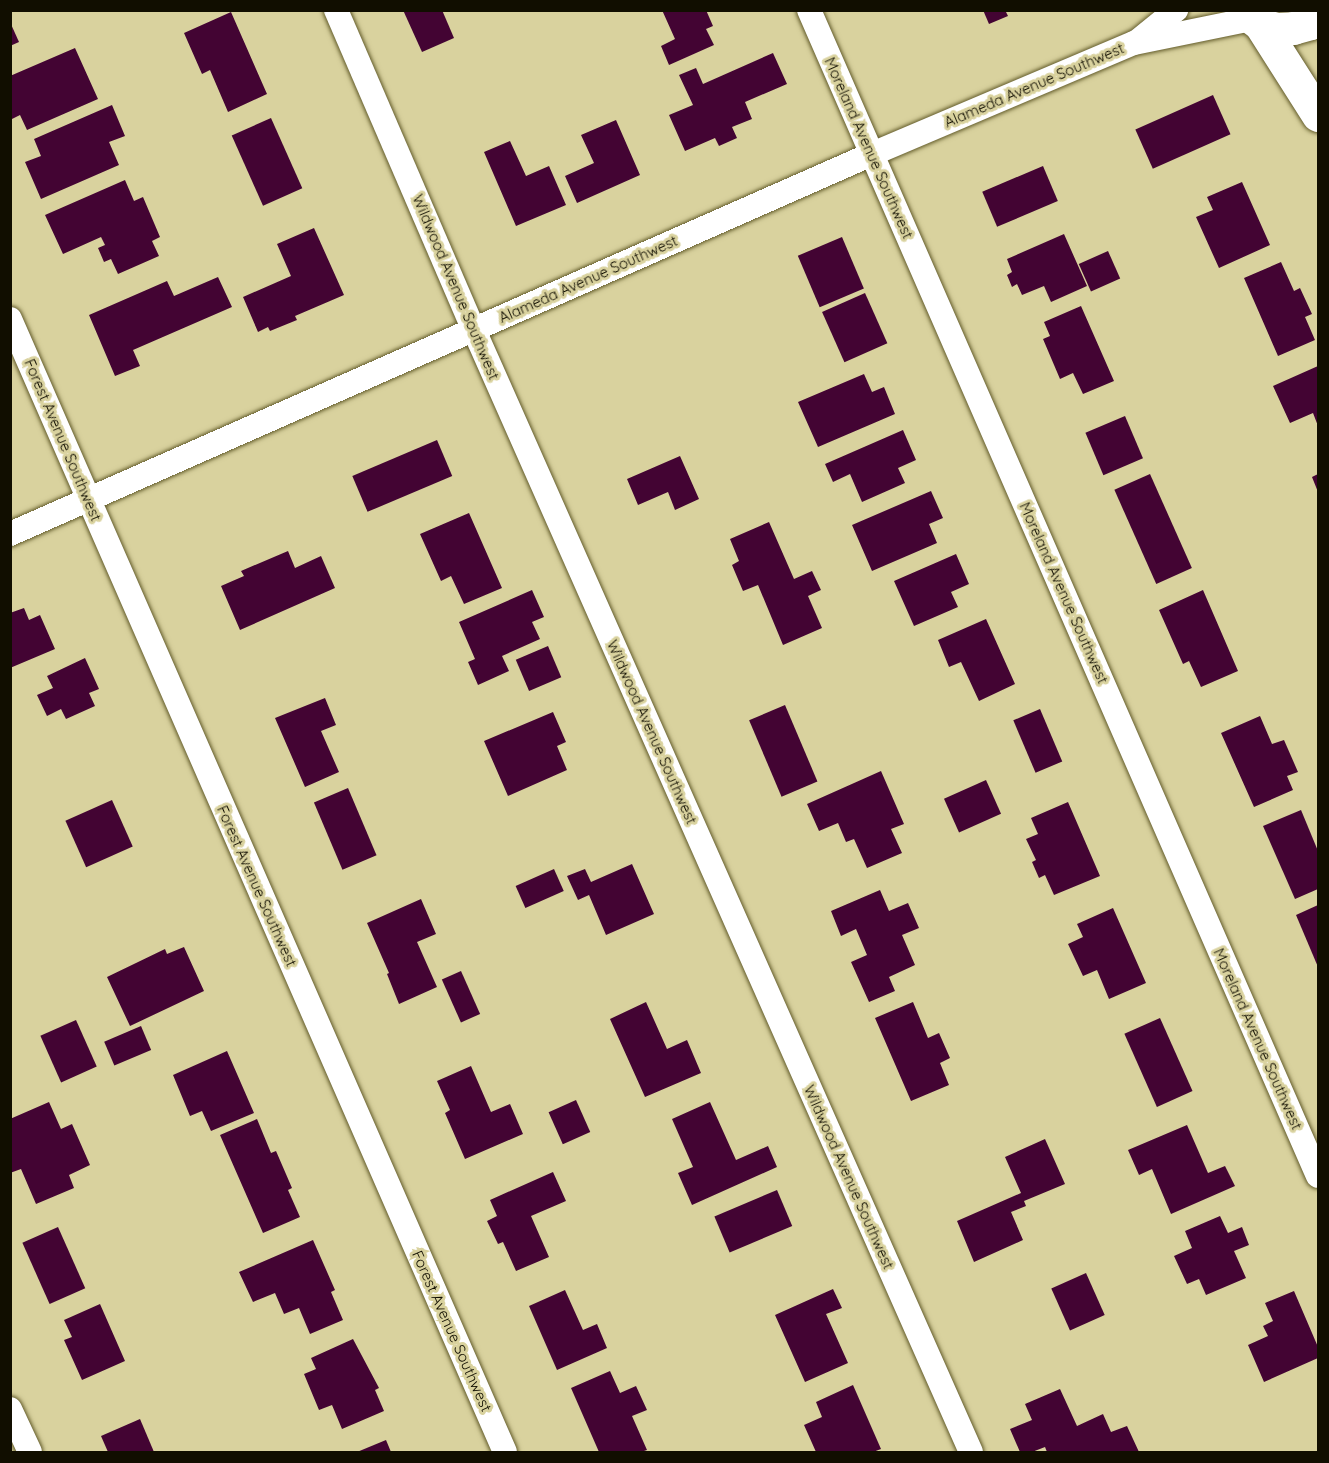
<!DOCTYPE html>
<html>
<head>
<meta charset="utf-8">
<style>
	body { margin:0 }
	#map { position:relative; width:1329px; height:1463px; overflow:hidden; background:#d9d29e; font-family:Quicksand,sans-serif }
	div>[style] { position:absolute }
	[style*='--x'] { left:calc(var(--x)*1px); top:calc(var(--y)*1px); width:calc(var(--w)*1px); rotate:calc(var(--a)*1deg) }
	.building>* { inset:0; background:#430433; transform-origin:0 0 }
	.roads { filter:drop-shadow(0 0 2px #635c2b) drop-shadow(0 0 2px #635c2b) }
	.street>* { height:24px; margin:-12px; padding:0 12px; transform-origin:12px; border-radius:12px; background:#fff }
	.secondary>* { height:33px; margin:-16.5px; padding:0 16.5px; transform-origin:16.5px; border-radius:16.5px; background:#fff }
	span { translate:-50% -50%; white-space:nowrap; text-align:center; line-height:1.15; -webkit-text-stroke:6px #d9d29e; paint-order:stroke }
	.street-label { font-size:15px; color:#110e00 }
	.frame { position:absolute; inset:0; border:12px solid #110e00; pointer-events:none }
</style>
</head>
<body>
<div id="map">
	<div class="building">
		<div style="clip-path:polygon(403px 10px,442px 10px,454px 38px,422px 52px)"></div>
		<div style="clip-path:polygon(662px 10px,706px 10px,713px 26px,706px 29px,714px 45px,669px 65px,661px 46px,675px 39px)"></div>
		<div style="clip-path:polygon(983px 10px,1005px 10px,1008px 16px,989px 24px)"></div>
		<div style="clip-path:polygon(231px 12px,267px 94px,228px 112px,210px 70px,202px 74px,184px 33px)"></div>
		<div style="clip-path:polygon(10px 22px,19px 42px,10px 46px)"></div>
		<div style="clip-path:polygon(75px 48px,98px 99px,27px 130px,20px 115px,10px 120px,10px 76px)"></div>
		<div style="clip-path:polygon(773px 53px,787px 84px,745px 102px,752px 119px,732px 127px,737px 138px,719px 146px,715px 138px,685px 151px,669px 115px,693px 105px,679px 75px,696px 68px,703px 84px)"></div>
		<div style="left:1213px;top:95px;width:43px;height:85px;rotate:66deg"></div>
		<div style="clip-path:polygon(112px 105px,125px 136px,109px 142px,119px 165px,41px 199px,25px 162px,41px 156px,34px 139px)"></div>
		<div style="left:271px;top:118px;width:77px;height:43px;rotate:66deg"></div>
		<div style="clip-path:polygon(616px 120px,640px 175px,577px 203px,565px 176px,594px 163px,581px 135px)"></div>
		<div style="clip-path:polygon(510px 141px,526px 176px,549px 166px,566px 205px,516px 226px,484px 152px)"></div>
		<div style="left:1043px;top:166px;width:38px;height:66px;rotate:67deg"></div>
		<div style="clip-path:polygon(125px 180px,134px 201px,143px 197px,160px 237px,152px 241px,159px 256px,118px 274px,111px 259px,104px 262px,98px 248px,105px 245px,101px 237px,63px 254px,45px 215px)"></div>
		<div style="clip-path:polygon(1242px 182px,1270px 245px,1219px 268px,1196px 217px,1213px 210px,1207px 197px)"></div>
		<div style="clip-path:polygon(314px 228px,344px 295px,295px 316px,297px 320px,270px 331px,268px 327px,258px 332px,243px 297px,291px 276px,277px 244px)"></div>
		<div style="clip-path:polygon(1064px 234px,1087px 286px,1051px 302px,1044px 286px,1022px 295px,1017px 284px,1012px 287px,1007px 275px,1012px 272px,1007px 259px)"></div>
		<div style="left:842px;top:237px;width:56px;height:48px;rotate:67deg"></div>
		<div style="left:1108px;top:251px;width:30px;height:32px;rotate:66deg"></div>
		<div style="clip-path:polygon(1281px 262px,1294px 291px,1300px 288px,1312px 314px,1305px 317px,1315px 340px,1278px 356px,1244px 278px)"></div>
		<div style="clip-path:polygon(218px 277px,232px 307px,133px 350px,140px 366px,115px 376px,89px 315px,167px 281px,174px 296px)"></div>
		<div style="left:865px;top:293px;width:55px;height:47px;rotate:66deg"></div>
		<div style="clip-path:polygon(1081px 306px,1114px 381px,1083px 394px,1073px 373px,1060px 379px,1043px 339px,1050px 336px,1044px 322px)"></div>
		<div style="clip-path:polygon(1318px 366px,1318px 426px,1313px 413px,1290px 423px,1273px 386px)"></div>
		<div style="clip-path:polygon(864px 374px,872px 392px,884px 387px,895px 414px,818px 447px,798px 402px)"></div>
		<div style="left:1125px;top:416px;width:46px;height:43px;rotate:67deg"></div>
		<div style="clip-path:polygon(903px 430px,916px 460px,898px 468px,905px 483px,862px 502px,850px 474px,833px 482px,825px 464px)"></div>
		<div style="left:437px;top:440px;width:39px;height:92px;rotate:67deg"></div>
		<div style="clip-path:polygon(680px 456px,699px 499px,675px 510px,668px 492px,638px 505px,627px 479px)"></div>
		<div style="left:1150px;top:474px;width:103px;height:39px;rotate:66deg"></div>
		<div style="clip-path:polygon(1318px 474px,1318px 492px,1312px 477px)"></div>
		<div style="clip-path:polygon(931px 491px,943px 518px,929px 524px,937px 543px,872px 571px,852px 525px)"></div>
		<div style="clip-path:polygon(469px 513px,502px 588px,464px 604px,451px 576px,441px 581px,420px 534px)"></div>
		<div style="clip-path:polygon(769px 522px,794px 579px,812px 571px,821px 590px,808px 596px,822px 628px,783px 645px,758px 585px,743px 591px,732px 565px,739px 561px,730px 539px)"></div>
		<div style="clip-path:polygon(288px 551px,295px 568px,321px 556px,335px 588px,240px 630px,221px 586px,244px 576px,241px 571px)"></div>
		<div style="clip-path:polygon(956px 554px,969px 584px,951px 592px,958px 607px,914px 626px,894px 581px)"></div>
		<div style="clip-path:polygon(532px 590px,544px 617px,532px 622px,540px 639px,502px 656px,509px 671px,478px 685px,468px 662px,475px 659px,459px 622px)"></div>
		<div style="clip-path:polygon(1203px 590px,1238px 671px,1201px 687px,1189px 661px,1183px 664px,1159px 610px)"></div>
		<div style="clip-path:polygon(24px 608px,29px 620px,40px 615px,55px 649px,10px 668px,10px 613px)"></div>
		<div style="clip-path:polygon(986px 619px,1015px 684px,979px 701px,961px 662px,949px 667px,938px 640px)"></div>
		<div style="left:548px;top:646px;width:34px;height:35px;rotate:67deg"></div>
		<div style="clip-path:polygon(85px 658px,99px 689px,89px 693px,95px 706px,66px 719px,61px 709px,47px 716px,37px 695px,53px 688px,47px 676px)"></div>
		<div style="clip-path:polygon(325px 698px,336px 725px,321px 731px,339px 772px,305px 787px,275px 718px)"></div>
		<div style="left:785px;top:705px;width:83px;height:39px;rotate:67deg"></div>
		<div style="left:1040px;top:709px;width:57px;height:29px;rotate:67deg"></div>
		<div style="clip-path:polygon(553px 712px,566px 742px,557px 746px,567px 770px,508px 796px,484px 741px)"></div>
		<div style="clip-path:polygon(1260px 716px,1272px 744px,1284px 740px,1298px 772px,1287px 776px,1293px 790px,1254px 807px,1221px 733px)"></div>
		<div style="clip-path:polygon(881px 771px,904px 824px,891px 829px,902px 853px,867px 868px,854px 839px,846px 842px,838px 823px,819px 831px,807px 804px)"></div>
		<div style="left:986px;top:780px;width:37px;height:46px;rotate:66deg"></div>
		<div style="left:348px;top:788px;width:73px;height:37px;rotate:67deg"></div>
		<div style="left:112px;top:800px;width:51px;height:51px;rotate:66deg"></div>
		<div style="clip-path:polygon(1068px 802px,1100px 876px,1054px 895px,1045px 875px,1039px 878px,1032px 862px,1036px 860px,1026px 839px,1038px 834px,1031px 818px)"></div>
		<div style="clip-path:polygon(1301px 810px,1318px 851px,1318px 889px,1295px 899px,1263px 826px)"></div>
		<div style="clip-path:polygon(632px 864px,654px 914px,606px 935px,589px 895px,578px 900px,567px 876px,585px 869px,591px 882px)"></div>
		<div style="left:554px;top:869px;width:24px;height:42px;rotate:66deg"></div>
		<div style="clip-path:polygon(880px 890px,889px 911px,908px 903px,919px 928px,902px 935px,915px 965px,889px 977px,895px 991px,869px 1002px,851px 962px,867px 955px,856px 929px,841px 936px,831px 911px)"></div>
		<div style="clip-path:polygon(421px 899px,436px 934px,417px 942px,437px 987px,399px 1004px,387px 974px,389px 973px,367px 923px)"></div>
		<div style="clip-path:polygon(1318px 905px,1318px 967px,1296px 915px)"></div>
		<div style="clip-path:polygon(1113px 908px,1146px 983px,1109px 999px,1097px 970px,1083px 976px,1068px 944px,1083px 937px,1077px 924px)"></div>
		<div style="clip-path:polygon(184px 947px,204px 991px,130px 1026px,107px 977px,165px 949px,167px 954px)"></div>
		<div style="left:461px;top:971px;width:47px;height:21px;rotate:66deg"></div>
		<div style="clip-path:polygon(646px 1002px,667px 1049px,687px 1040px,701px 1073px,645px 1097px,610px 1019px)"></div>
		<div style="clip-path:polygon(913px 1002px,928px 1038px,939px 1033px,950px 1058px,940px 1063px,949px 1085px,911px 1101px,875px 1018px)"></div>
		<div style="left:1160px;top:1018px;width:80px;height:39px;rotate:66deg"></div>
		<div style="left:76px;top:1020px;width:51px;height:39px;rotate:66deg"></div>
		<div style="left:141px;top:1026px;width:26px;height:40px;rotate:67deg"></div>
		<div style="clip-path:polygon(227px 1051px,254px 1113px,211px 1131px,202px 1111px,190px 1116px,173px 1075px)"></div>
		<div style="clip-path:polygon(471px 1066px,491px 1112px,510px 1104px,523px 1134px,465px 1159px,445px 1113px,450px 1110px,437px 1081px)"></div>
		<div style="left:576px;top:1100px;width:35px;height:30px;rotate:66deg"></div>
		<div style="clip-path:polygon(49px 1102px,61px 1129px,72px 1124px,90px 1165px,69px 1175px,74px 1188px,36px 1204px,21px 1169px,10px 1173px,10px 1119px)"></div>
		<div style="clip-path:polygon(710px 1102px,736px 1160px,768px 1146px,777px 1167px,692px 1205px,678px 1173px,693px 1167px,672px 1119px)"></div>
		<div style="clip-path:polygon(257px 1119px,271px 1153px,276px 1151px,292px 1188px,288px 1190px,300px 1217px,263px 1233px,220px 1135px)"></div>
		<div style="clip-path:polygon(1187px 1125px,1208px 1173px,1225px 1166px,1235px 1186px,1171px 1214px,1152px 1169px,1139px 1175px,1128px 1150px)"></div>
		<div style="clip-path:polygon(1045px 1139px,1065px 1184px,1024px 1201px,1026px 1206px,1011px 1212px,1023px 1240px,974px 1262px,957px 1221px,1021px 1193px,1005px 1157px)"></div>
		<div style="clip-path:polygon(553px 1172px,566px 1201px,531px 1216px,549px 1257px,516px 1271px,503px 1242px,498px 1244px,487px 1221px,497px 1216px,490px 1200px)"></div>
		<div style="left:777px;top:1190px;width:39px;height:68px;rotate:67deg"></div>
		<div style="clip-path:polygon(1220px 1216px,1228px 1233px,1242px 1227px,1249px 1245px,1234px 1251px,1246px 1278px,1206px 1295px,1199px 1279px,1187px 1284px,1174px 1256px,1192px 1248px,1185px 1231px)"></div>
		<div style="left:58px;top:1227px;width:67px;height:39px;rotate:66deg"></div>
		<div style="clip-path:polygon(313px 1240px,335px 1290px,331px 1292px,343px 1320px,310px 1334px,299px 1308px,284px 1314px,275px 1293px,253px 1302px,239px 1272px)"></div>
		<div style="left:1086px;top:1273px;width:46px;height:38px;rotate:66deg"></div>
		<div style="clip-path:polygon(833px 1289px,842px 1308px,826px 1314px,848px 1363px,805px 1382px,775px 1315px)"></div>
		<div style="clip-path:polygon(565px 1290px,583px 1330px,597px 1324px,607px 1348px,557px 1370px,529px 1306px)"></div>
		<div style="clip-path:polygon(1294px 1291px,1318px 1347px,1318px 1358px,1264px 1382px,1248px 1345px,1268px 1336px,1263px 1326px,1273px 1321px,1265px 1303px)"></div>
		<div style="clip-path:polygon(100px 1304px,125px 1361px,82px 1380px,64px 1340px,72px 1337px,64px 1320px)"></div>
		<div style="clip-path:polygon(353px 1339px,379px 1388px,375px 1390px,384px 1411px,342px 1429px,332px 1405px,319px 1410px,304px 1374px,316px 1369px,311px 1358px)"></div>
		<div style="clip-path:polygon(610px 1371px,620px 1393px,636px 1386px,647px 1410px,632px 1416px,647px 1450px,641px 1452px,599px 1452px,571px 1388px)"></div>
		<div style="clip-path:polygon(853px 1385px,881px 1449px,873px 1452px,816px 1452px,804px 1425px,822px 1417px,816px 1402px)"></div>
		<div style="clip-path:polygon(1060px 1389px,1077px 1426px,1103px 1414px,1111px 1432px,1127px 1426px,1139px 1452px,1047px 1452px,1045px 1447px,1032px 1452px,1020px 1452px,1010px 1429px,1032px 1420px,1025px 1404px)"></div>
		<div style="clip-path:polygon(140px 1419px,154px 1452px,108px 1452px,101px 1436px)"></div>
		<div style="clip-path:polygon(386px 1440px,391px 1452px,357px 1452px)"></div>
	</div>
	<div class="roads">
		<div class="street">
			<div style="--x:336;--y:10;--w:348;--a:66.7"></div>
			<div style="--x:474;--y:330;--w:1227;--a:66.11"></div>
			<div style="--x:809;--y:10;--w:1272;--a:66.42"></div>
			<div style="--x:1139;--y:40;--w:48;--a:-39"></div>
			<div style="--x:10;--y:319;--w:1236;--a:66.4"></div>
			<div style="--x:10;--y:534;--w:942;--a:-23.79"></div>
			<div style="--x:872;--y:154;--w:285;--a:-23"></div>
			<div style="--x:1134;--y:43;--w:120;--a:-11.5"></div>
			<div style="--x:10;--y:1409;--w:47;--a:65.1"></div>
		</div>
		<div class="secondary">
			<div style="--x:1249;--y:16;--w:14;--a:36"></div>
			<div style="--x:1260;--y:24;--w:17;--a:17"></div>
			<div style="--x:1276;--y:29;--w:17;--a:-3"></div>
			<div style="--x:1293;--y:28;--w:18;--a:-16"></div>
			<div style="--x:1310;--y:23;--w:11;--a:-41"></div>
			<div style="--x:1260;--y:24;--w:108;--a:57.5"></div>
		</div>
	</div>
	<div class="street-label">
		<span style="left:1034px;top:85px;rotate:-23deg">Alameda Avenue Southwest</span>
		<span style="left:869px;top:148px;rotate:66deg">Moreland Avenue Southwest</span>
		<span style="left:588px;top:279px;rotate:-24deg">Alameda Avenue Southwest</span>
		<span style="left:456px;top:287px;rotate:67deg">Wildwood Avenue Southwest</span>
		<span style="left:63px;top:440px;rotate:67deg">Forest Avenue Southwest</span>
		<span style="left:1064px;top:593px;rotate:66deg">Moreland Avenue Southwest</span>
		<span style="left:652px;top:732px;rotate:66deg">Wildwood Avenue Southwest</span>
		<span style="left:257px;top:886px;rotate:66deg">Forest Avenue Southwest</span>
		<span style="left:1258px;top:1039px;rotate:66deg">Moreland Avenue Southwest</span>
		<span style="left:849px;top:1177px;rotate:66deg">Wildwood Avenue Southwest</span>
		<span style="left:452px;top:1331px;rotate:66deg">Forest Avenue Southwest</span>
	</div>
	<div class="frame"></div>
</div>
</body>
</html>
